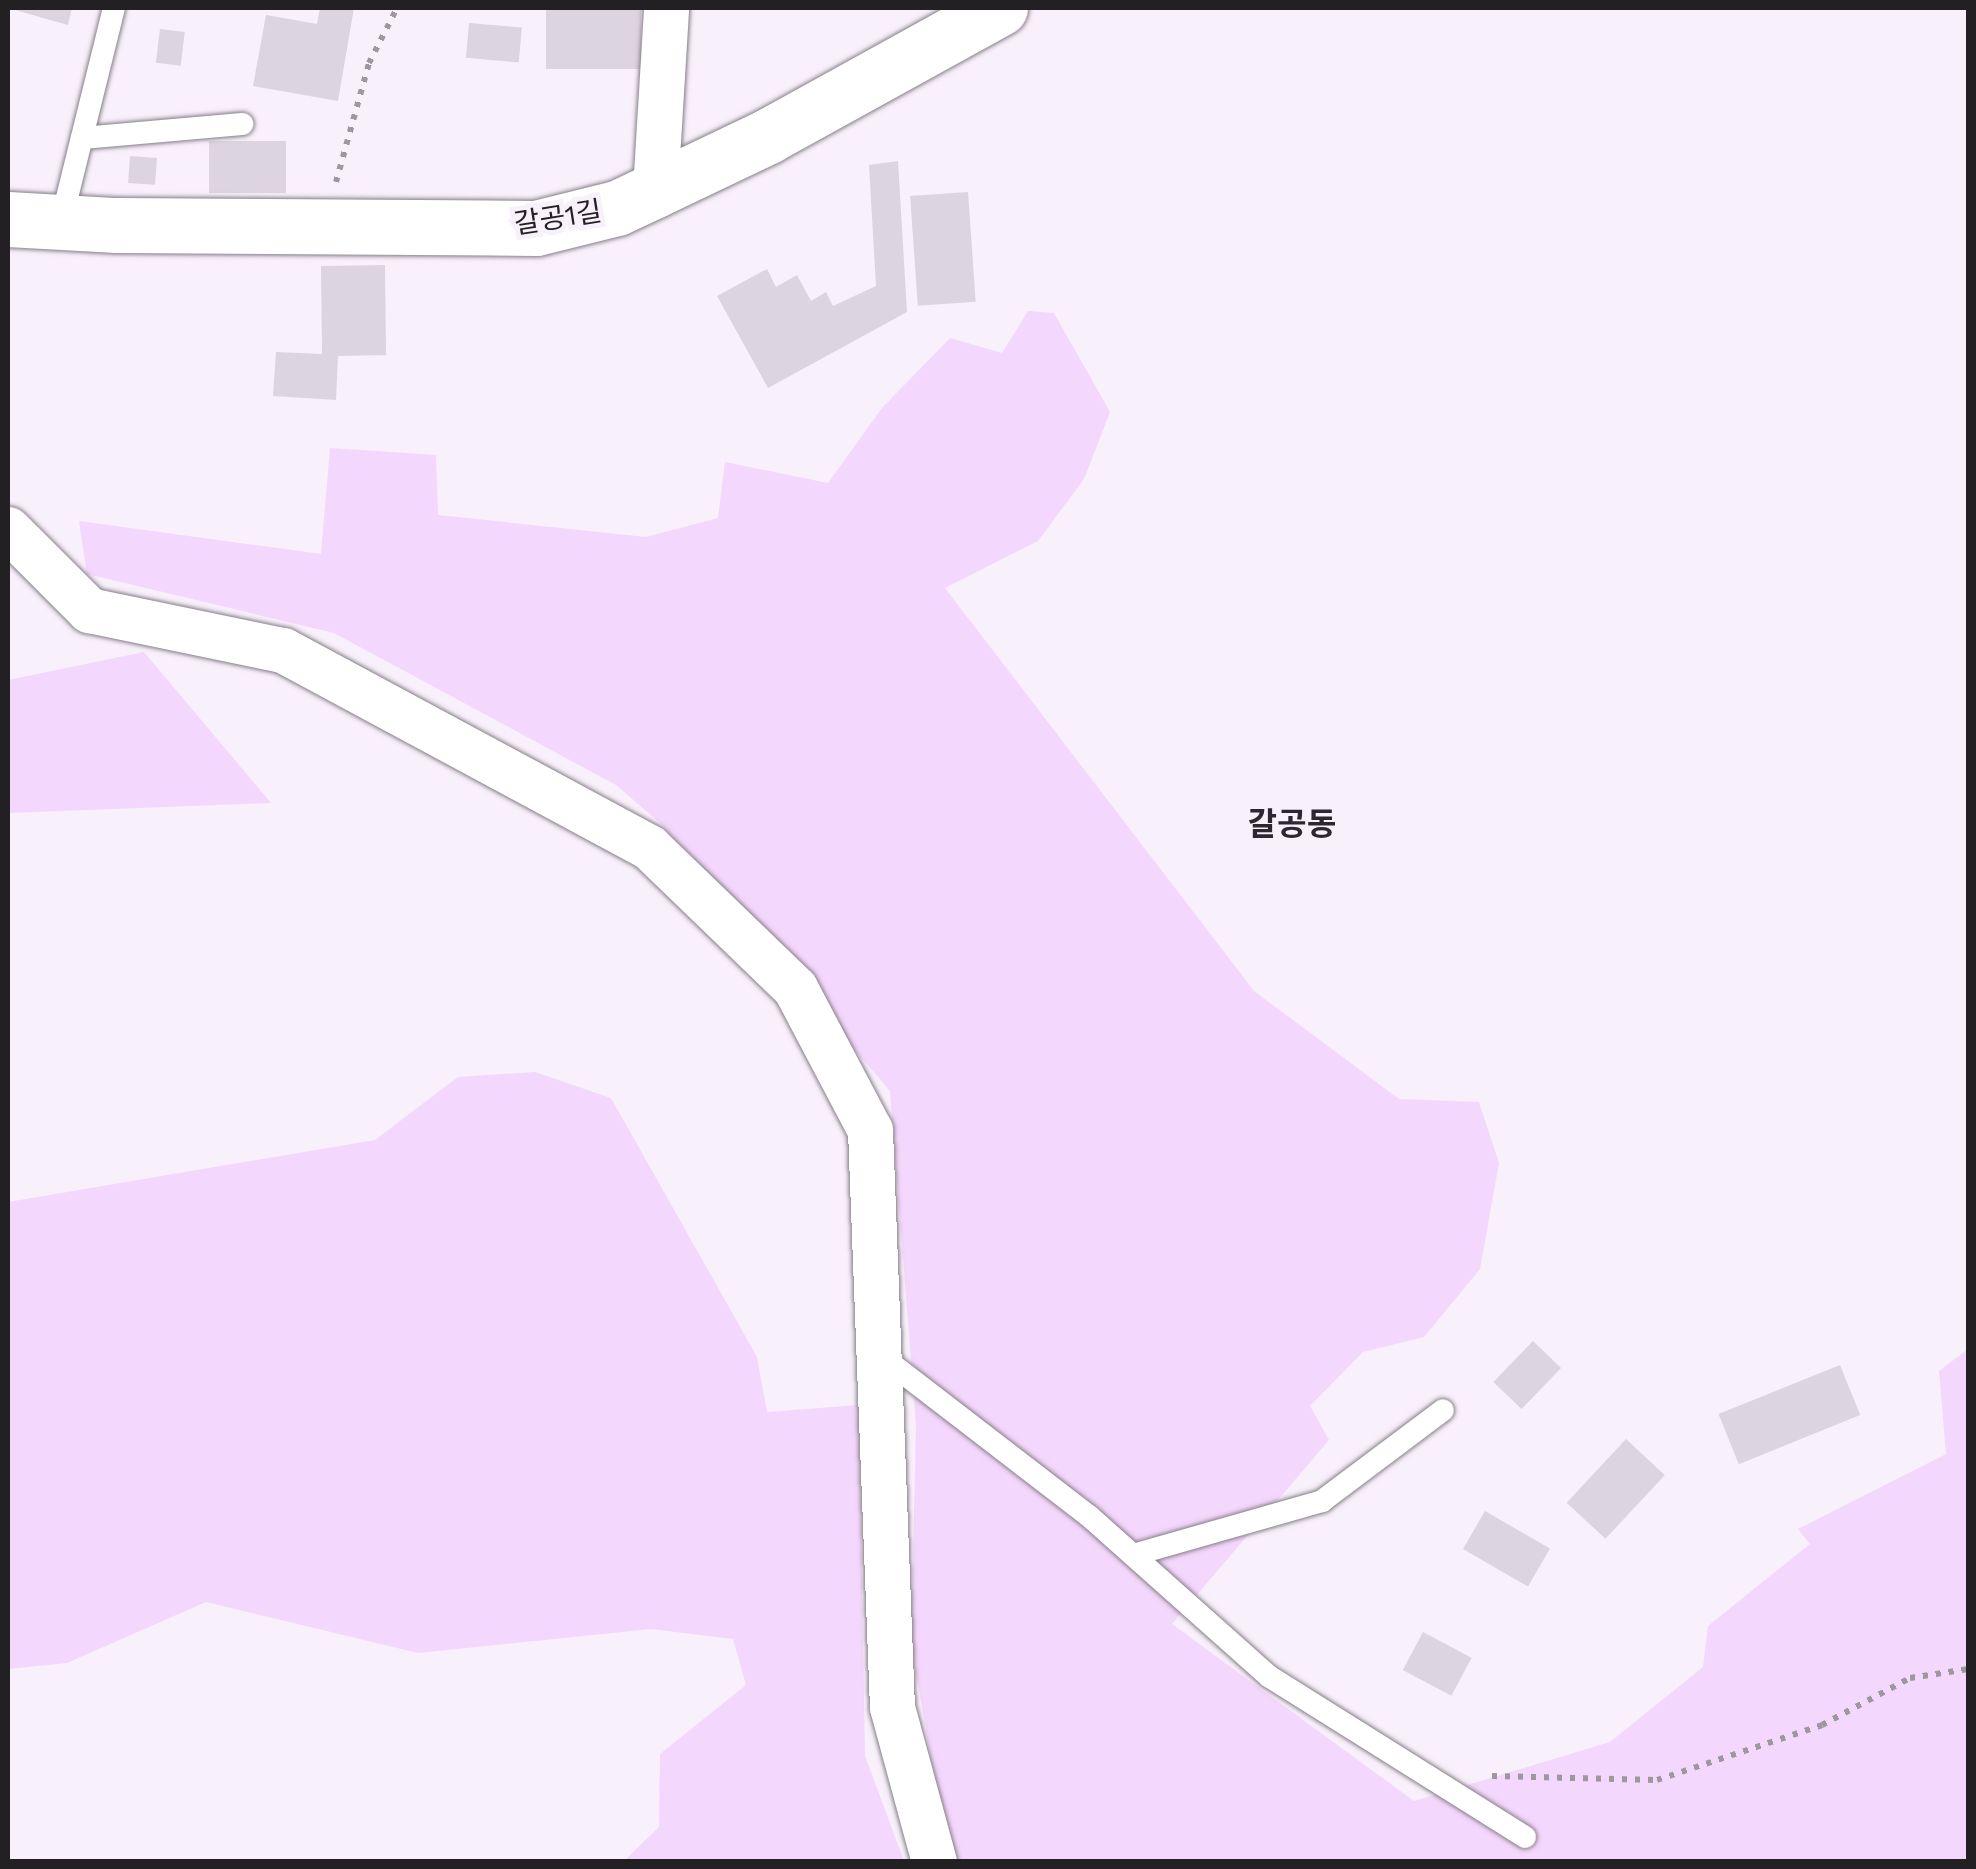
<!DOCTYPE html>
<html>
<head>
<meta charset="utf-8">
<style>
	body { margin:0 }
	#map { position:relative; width:1976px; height:1869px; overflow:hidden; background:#f8f0fa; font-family:"Work Sans","Noto Sans KR",sans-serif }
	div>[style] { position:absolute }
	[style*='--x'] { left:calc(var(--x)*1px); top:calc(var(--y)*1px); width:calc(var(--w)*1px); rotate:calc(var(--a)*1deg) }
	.green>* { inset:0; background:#f4d7fc }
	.building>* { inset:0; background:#dcd4de; transform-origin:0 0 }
	.path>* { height:6px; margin-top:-3px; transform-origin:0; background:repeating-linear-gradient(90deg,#9d979e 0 5px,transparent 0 13px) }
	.roads { filter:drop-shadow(0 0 2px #867e88) drop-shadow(0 0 2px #867e88) }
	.service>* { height:22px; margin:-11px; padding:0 11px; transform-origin:11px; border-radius:11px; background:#fff }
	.minor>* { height:45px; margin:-22.5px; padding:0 22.5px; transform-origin:22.5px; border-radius:22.5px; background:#fff }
	.tertiary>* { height:55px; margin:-27.5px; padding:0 27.5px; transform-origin:27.5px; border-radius:27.5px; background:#fff }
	span { translate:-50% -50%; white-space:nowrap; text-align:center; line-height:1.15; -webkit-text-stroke:10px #f8f0fa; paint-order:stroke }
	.street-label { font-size:28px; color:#232023 }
	.quarter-label { font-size:32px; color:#2d282f; font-weight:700 }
	.frame { position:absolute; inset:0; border:10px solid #232023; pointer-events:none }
</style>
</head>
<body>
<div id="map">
	<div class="green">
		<div style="clip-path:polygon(1028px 311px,1054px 313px,1110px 412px,1084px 479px,1038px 541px,945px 588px,1254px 991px,1399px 1099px,1479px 1102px,1499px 1163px,1480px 1269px,1424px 1337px,1363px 1352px,1310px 1406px,1329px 1440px,1172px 1624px,1414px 1801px,1610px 1742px,1703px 1667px,1708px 1626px,1810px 1544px,1798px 1529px,1946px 1454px,1939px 1371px,1968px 1349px,1968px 1852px,1964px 1861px,958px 1861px,938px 1799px,911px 1644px,916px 1425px,890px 1091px,660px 823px,616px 785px,334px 633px,87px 574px,79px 521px,321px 554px,330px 448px,436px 455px,438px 515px,646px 537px,718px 518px,725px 462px,828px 483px,882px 408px,950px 338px,1002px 353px)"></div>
		<div style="clip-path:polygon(144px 652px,271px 803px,8px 813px,8px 680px)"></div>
		<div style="clip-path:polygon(535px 1072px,611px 1098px,757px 1357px,767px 1412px,859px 1405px,865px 1756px,904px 1861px,624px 1861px,659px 1827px,660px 1754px,746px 1685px,733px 1639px,651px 1629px,418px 1653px,206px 1602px,67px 1663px,8px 1669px,8px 1202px,375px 1140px,458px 1077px)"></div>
	</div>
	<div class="building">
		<div style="clip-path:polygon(8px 8px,72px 8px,68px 25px)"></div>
		<div style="clip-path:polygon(320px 8px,354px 8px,338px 101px,253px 86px,266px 15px,317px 24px)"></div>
		<div style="left:546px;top:8px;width:95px;height:61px"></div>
		<div style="left:469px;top:23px;width:53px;height:35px;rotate:5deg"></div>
		<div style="left:160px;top:29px;width:25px;height:34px;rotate:7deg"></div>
		<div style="left:209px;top:141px;width:77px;height:52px"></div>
		<div style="left:130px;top:156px;width:27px;height:27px;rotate:4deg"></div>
		<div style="clip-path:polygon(898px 161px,907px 312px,768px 388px,717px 296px,767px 269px,776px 287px,797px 275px,811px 301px,826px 292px,833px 306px,876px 286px,869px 165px)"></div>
		<div style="left:968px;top:192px;width:110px;height:58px;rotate:86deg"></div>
		<div style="clip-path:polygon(385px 265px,386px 355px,338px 356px,336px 400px,273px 396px,276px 352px,322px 354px,321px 266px)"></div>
		<div style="left:1533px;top:1341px;width:39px;height:57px;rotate:44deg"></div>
		<div style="left:1840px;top:1365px;width:54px;height:131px;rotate:68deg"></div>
		<div style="left:1626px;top:1439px;width:53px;height:87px;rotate:43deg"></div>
		<div style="left:1485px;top:1511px;width:75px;height:44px;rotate:30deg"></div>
		<div style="left:1423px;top:1632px;width:55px;height:43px;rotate:28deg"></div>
	</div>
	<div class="path">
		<div style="--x:336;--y:182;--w:123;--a:-74.5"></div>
		<div style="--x:369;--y:63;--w:62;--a:-63"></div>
		<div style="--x:1492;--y:1776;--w:165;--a:1.4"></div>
		<div style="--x:1657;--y:1780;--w:174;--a:-18.4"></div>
		<div style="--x:1822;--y:1725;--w:100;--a:-28.1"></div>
		<div style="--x:1910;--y:1678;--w:59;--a:-8.8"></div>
	</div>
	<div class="roads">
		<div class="service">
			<div style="--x:82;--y:138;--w:161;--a:-5"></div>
			<div style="--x:61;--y:222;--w:220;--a:-76.1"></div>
			<div style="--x:881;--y:1356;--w:262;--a:37.6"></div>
			<div style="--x:1089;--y:1516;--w:242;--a:41.7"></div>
			<div style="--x:1270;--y:1677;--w:301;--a:32.1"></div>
			<div style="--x:1133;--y:1555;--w:197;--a:-15.9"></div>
			<div style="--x:1322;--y:1501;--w:151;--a:-36.9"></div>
		</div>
		<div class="minor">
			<div style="--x:655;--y:190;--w:182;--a:-86.5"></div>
			<div style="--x:8;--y:529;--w:115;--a:45"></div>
			<div style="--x:89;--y:610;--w:198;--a:11.7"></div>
			<div style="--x:283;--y:650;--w:416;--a:28.3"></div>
			<div style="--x:649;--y:847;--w:203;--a:44"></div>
			<div style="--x:795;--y:988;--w:161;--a:62.2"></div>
			<div style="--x:870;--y:1130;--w:577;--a:87.82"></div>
			<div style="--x:892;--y:1707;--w:161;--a:74.8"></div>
		</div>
		<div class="tertiary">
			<div style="--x:8;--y:219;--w:109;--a:3.2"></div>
			<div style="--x:117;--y:225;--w:419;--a:0.4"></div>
			<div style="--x:536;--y:228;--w:83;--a:-13.9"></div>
			<div style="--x:617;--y:208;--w:42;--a:-25.3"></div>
			<div style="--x:655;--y:190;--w:125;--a:-25.5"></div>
			<div style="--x:768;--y:136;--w:265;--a:-28.9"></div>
		</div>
	</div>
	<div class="street-label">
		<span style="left:558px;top:218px;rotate:-9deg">갈공1길</span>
	</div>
	<div class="quarter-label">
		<span style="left:1292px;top:824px">갈공동</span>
	</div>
	<div class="frame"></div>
</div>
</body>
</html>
